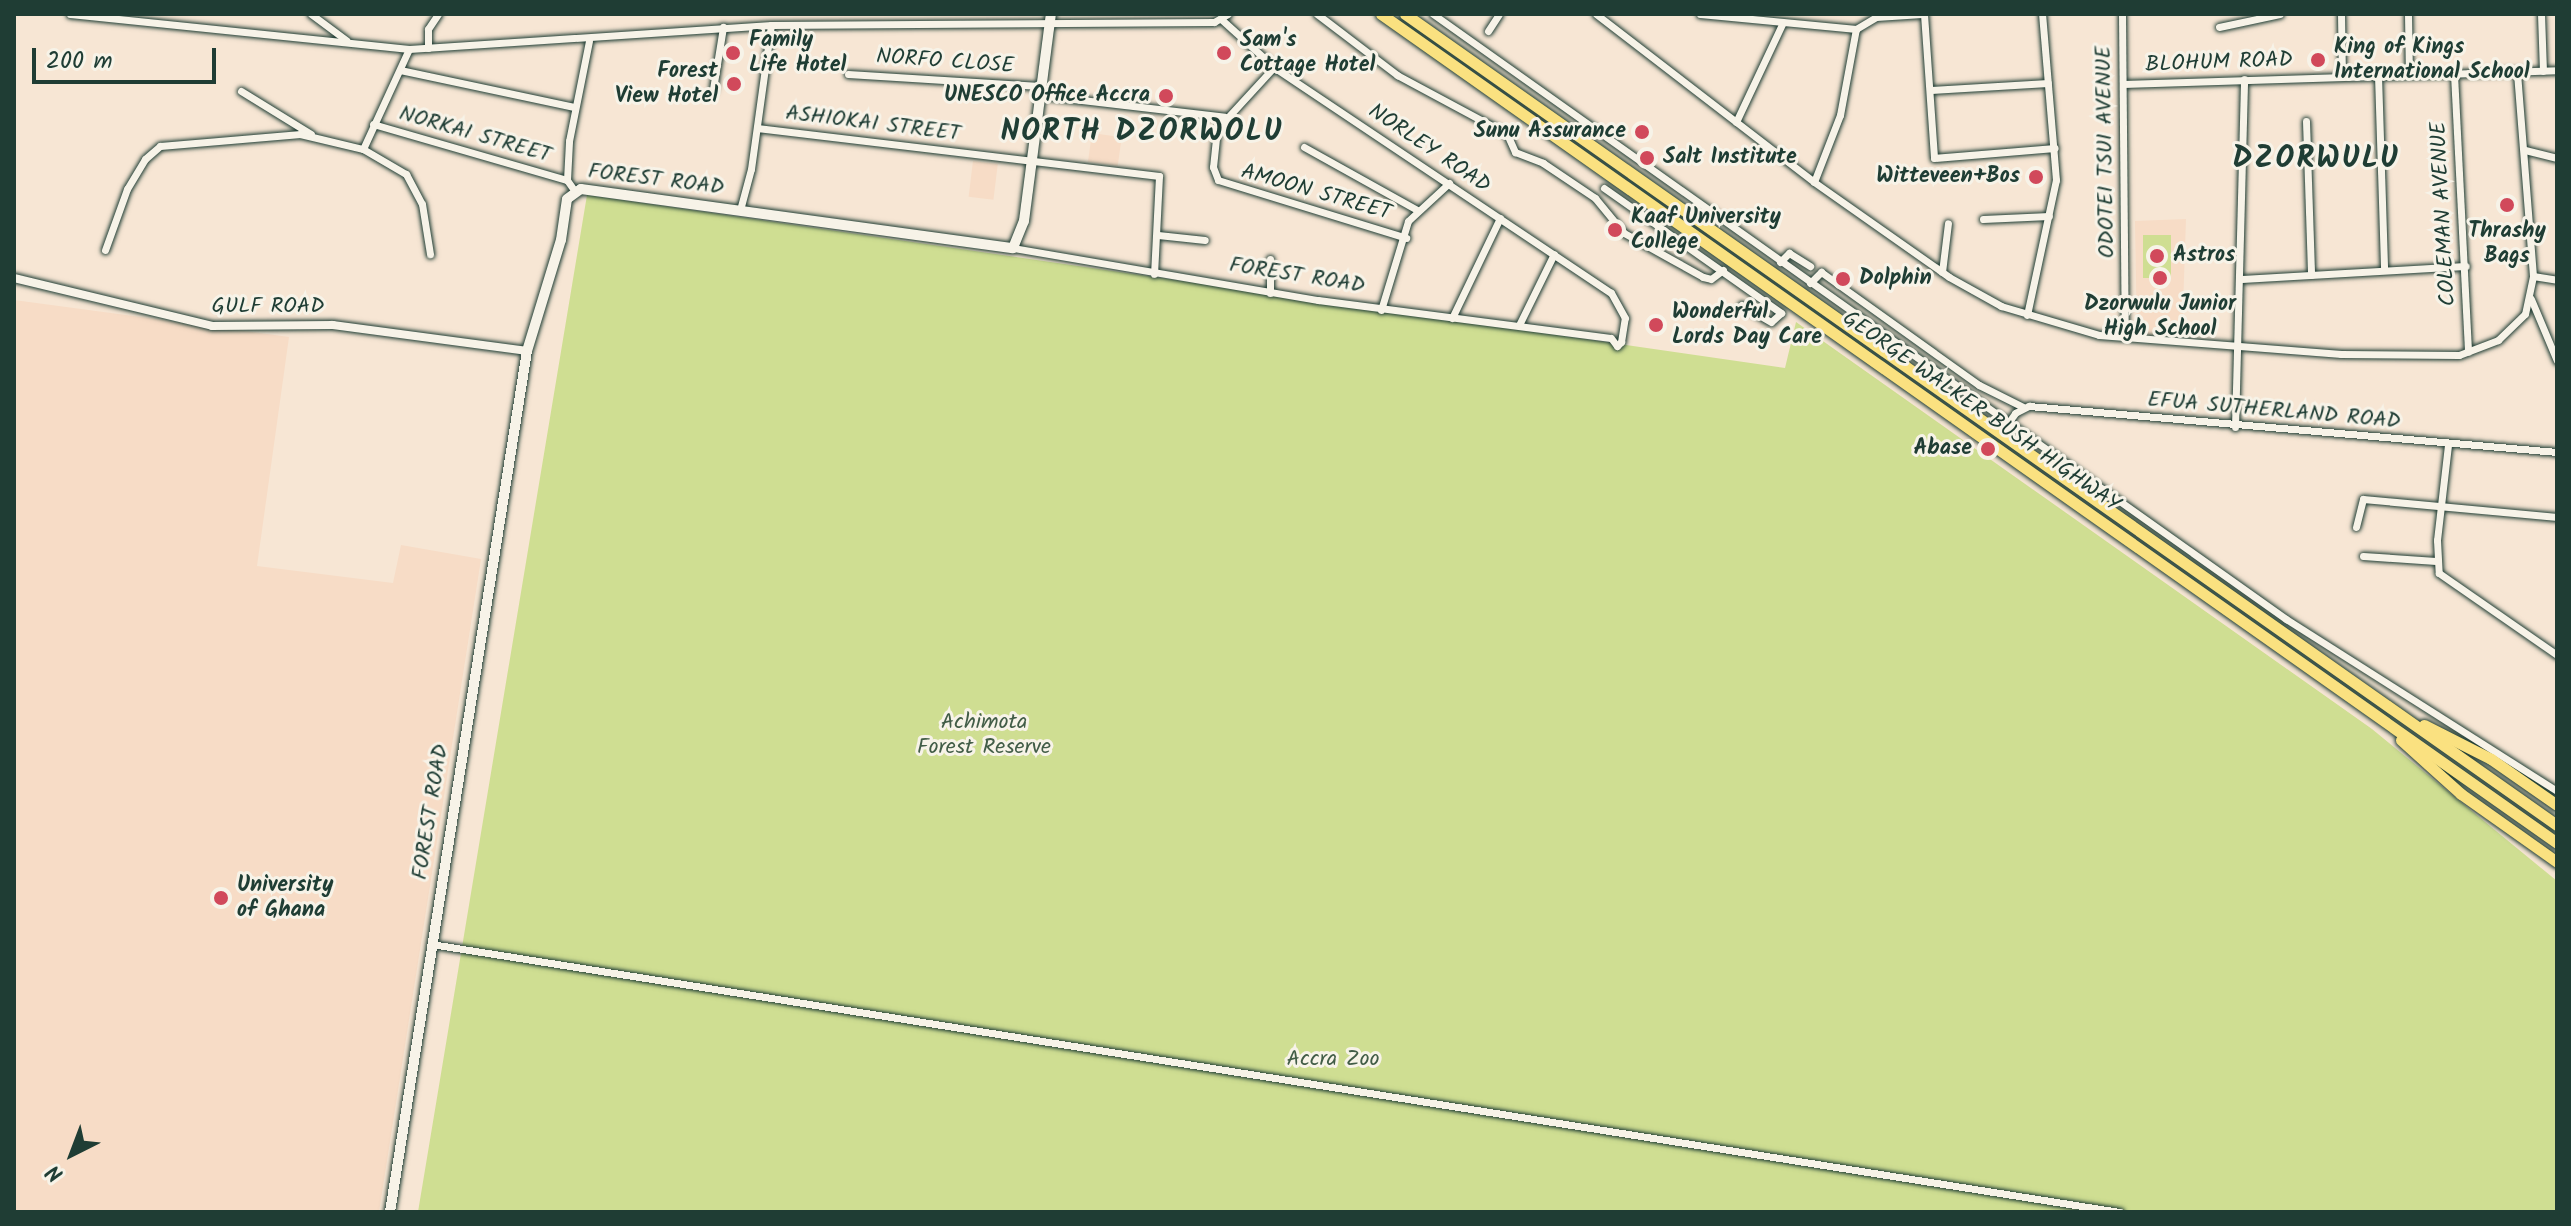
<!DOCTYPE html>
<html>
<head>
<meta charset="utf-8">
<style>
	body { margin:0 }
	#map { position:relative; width:2571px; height:1226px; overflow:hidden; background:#f7e6d4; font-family:Kalam,sans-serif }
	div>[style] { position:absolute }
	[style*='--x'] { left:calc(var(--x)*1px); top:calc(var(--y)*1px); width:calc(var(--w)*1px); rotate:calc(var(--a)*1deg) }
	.built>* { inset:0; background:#f7dcc6; transform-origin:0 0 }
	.green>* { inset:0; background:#cfde92; transform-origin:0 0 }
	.roads { filter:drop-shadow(0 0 2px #1f3d34) drop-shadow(0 0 2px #1f3d34) }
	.minor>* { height:7px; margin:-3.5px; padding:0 3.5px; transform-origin:3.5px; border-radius:3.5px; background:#f7f3e8 }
	.tertiary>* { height:8px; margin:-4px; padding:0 4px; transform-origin:4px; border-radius:4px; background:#f7f3e8 }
	.secondary>* { height:10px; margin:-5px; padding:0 5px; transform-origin:5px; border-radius:5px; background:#f7f3e8 }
	.trunk>* { height:11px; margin:-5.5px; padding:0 5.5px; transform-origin:5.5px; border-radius:5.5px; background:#fae180 }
	.dots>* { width:22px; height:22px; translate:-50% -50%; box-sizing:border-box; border:4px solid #f7f3e8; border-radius:50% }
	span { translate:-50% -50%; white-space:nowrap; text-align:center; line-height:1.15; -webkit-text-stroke:6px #f7f3e8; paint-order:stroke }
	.poi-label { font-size:22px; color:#1f3d34; font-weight:700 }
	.left { translate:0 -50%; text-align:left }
	.right { translate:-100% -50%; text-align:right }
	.street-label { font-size:22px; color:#1f3d34 }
	.park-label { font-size:22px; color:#425d47 }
	.district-label { font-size:30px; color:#1f3d34; font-weight:700; letter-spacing:2px }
	.frame { position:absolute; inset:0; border:16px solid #1f3d34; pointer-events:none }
	.north { position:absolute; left:32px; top:1114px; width:80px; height:80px; -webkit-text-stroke:6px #f7f3e8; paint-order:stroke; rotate:222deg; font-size:22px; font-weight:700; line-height:32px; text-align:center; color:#1f3d34 }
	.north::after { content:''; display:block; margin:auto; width:28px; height:36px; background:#1f3d34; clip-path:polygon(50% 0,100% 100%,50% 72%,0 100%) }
	.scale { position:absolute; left:32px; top:48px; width:184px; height:36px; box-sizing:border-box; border:4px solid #1f3d34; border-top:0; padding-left:10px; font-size:24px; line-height:28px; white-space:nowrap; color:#1f3d34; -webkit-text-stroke:6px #f7f3e8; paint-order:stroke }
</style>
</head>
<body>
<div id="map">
	<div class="built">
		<div style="left:1092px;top:133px;width:30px;height:29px;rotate:8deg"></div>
		<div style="left:973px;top:161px;width:25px;height:36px;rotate:7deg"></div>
		<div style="clip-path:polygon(2186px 219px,2182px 337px,2137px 335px,2135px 221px)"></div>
		<div style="clip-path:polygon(14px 300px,289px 337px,257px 566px,393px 583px,401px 545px,481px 559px,379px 1212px,14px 1212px)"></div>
	</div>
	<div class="green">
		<div style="clip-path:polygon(587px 195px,1785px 368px,1796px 322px,2372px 729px,2557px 881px,2557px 1212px,418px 1212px)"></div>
		<div style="left:2143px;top:235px;width:28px;height:43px"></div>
	</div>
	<div class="roads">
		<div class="minor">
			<div style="--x:70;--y:14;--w:341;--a:5.9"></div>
			<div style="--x:409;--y:49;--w:363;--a:-3.8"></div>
			<div style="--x:771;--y:25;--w:443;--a:-0.4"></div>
			<div style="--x:1214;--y:22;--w:16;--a:-30"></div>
			<div style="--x:311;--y:14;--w:44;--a:36.6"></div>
			<div style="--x:1317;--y:14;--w:101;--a:37.3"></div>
			<div style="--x:1397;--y:75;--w:125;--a:28.2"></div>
			<div style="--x:1507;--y:134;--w:20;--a:66"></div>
			<div style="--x:1515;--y:152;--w:30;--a:21"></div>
			<div style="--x:1543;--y:163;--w:63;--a:33.9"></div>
			<div style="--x:1595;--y:198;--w:45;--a:50.4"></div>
			<div style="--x:1624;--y:233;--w:90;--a:29.1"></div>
			<div style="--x:1703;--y:277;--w:8;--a:14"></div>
			<div style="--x:1711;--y:279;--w:15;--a:-37"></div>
			<div style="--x:1433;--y:14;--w:1046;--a:35.35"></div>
			<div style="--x:2286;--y:619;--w:321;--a:32.4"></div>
			<div style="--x:1596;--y:14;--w:275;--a:37.6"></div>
			<div style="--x:1814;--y:182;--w:165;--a:35.1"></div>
			<div style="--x:1949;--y:277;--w:60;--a:29.1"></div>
			<div style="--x:2001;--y:306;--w:102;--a:16.5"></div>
			<div style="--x:2099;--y:335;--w:243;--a:4.5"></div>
			<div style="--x:2341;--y:354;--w:118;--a:0.5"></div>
			<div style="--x:2459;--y:355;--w:42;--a:-21"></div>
			<div style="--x:2498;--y:340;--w:37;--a:-44"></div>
			<div style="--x:2525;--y:314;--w:39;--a:-78"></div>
			<div style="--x:2533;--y:276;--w:205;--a:-94.5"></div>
			<div style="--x:1700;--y:14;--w:157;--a:5.5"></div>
			<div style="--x:1856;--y:29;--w:23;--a:-31"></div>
			<div style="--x:1876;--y:17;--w:46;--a:-3.7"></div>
			<div style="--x:1924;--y:14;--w:144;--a:86"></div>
			<div style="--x:1934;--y:158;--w:121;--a:-4.7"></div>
			<div style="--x:2122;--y:14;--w:323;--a:89.5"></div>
			<div style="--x:2341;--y:14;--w:62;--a:89.1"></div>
			<div style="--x:2408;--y:14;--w:61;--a:89.1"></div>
			<div style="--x:2541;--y:14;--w:57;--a:88"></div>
			<div style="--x:2219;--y:27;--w:62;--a:-12"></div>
			<div style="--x:1488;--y:31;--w:20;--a:-57"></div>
			<div style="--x:428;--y:48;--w:19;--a:-90"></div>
			<div style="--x:428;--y:29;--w:18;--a:-56"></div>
			<div style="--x:1274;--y:67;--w:84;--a:132.6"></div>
			<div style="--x:1217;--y:129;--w:38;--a:96"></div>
			<div style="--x:1213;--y:167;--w:14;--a:69"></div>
			<div style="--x:1218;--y:180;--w:197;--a:17.1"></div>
			<div style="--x:400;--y:70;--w:178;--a:12"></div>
			<div style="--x:848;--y:74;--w:192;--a:3.6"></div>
			<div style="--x:2454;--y:74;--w:278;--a:87.1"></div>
			<div style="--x:2378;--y:75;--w:194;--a:88.2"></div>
			<div style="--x:2123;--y:84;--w:434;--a:-1.8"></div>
			<div style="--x:713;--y:89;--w:63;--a:-80.8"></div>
			<div style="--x:1931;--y:90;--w:117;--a:-3.4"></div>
			<div style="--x:241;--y:91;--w:82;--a:31.6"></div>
			<div style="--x:1039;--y:95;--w:187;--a:6.7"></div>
			<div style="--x:2306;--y:121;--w:154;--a:88.1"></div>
			<div style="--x:1736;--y:122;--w:110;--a:-64.8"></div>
			<div style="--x:373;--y:124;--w:202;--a:16.1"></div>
			<div style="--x:757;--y:128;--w:405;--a:6.8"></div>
			<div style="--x:1159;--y:176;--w:98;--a:92.9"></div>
			<div style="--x:1304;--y:147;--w:129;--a:29.1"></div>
			<div style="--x:363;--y:149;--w:110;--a:-65.3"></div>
			<div style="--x:2525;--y:150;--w:33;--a:14"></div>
			<div style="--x:1814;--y:182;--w:72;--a:-68.8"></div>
			<div style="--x:1840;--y:115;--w:87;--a:-79.5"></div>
			<div style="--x:1604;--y:188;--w:217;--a:35.2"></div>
			<div style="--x:1781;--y:313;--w:13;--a:138"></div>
			<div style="--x:1771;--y:322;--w:34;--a:-150"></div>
			<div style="--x:574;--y:190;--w:12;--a:-125"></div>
			<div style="--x:567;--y:180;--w:39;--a:-87"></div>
			<div style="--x:569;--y:141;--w:102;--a:-78.7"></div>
			<div style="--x:740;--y:210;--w:42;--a:-75"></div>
			<div style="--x:751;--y:169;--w:145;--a:-82.1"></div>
			<div style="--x:1983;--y:219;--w:66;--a:-2.6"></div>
			<div style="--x:1158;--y:235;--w:47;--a:6.1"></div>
			<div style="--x:1013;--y:248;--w:309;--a:9.7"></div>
			<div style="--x:1318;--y:300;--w:295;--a:7.4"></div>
			<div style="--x:1611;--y:338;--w:10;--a:53"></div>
			<div style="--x:1617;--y:346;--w:6;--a:-45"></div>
			<div style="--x:1621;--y:342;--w:24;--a:-81"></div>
			<div style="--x:1625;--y:318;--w:29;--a:-119"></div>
			<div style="--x:1611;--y:293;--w:406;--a:-146.2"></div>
			<div style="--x:1274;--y:67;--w:72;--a:-137.8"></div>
			<div style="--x:105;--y:250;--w:65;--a:-70.2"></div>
			<div style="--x:127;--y:189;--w:35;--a:-59"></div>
			<div style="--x:145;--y:159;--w:20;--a:-41"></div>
			<div style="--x:160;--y:146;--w:141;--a:-4.9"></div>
			<div style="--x:300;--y:134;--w:65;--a:13.4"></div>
			<div style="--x:363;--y:149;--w:50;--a:30.2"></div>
			<div style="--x:406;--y:174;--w:34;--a:62"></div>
			<div style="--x:422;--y:204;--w:51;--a:80.9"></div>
			<div style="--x:1780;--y:262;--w:13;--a:-45"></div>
			<div style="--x:1789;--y:253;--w:25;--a:32"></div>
			<div style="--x:1942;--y:272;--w:49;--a:-83"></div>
			<div style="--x:2533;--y:276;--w:24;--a:9"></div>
			<div style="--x:2241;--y:279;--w:225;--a:-3.3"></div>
			<div style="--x:1810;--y:283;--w:16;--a:-45"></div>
			<div style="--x:1821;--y:272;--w:194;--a:35.6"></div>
			<div style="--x:1979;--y:385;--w:49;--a:26.6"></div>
			<div style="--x:1270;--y:293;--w:34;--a:-90"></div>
			<div style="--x:2531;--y:299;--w:67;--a:67.2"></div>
			<div style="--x:1381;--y:310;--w:93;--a:-73.1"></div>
			<div style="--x:1408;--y:221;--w:56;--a:-42.8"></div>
			<div style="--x:2027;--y:315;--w:138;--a:-77.9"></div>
			<div style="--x:2056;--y:180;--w:167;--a:-94.8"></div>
			<div style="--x:1452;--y:318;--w:111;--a:-64.4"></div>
			<div style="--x:1519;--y:325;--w:79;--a:-63.8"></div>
			<div style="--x:2235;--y:427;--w:348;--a:-88.5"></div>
			<div style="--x:2000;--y:434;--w:26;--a:-54"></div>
			<div style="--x:2015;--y:413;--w:16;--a:-27"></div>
			<div style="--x:2029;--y:406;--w:530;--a:4.98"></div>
			<div style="--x:2448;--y:445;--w:96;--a:96.6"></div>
			<div style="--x:2437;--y:540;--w:33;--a:87"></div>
			<div style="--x:2439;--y:573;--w:144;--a:34.8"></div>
			<div style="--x:2356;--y:527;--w:29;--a:-76"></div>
			<div style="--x:2363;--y:499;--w:195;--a:5.3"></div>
			<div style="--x:2363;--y:556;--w:73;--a:3.9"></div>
			<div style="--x:431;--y:944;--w:1710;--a:9.02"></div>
		</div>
		<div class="tertiary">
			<div style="--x:14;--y:278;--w:204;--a:13.6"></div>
			<div style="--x:212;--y:326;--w:121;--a:-0.5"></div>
			<div style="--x:333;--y:325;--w:196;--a:7.6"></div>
		</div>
		<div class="secondary">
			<div style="--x:390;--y:1212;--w:872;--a:-80.96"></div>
			<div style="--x:527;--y:351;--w:116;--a:-73"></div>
			<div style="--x:561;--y:240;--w:41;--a:-81.7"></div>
			<div style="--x:567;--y:199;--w:17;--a:-36"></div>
			<div style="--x:581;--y:189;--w:436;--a:7.8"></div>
			<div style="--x:1013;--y:248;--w:29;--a:-68"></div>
			<div style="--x:1024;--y:221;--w:209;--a:-82.6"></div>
		</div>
		<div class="trunk">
			<div style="--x:1381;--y:14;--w:1439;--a:35.18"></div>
			<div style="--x:1405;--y:14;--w:1409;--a:35.15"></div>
			<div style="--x:2424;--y:725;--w:75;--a:26.9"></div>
			<div style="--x:2491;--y:759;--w:80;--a:34.9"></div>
			<div style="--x:2401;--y:740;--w:81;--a:42"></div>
			<div style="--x:2461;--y:794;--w:118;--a:35.3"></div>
		</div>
	</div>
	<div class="dots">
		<div style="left:733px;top:53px;background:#d1495b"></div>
		<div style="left:1224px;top:53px;background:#d1495b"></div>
		<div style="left:2318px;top:60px;background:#d1495b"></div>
		<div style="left:734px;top:84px;background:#d1495b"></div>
		<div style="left:1166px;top:96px;background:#d1495b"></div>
		<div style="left:1642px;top:132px;background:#d1495b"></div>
		<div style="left:1647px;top:158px;background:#d1495b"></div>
		<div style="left:2036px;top:177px;background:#d1495b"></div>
		<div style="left:2507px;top:205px;background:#d1495b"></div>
		<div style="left:1615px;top:230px;background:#d1495b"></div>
		<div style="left:2157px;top:256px;background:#d1495b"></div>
		<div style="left:2160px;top:278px;background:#d1495b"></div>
		<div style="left:1843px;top:279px;background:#d1495b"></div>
		<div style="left:1656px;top:325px;background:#d1495b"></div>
		<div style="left:1988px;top:449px;background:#d1495b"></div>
		<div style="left:221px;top:898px;background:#d1495b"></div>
	</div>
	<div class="poi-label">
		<span class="left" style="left:749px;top:53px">Family<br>Life Hotel</span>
		<span class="left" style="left:1240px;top:53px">Sam's<br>Cottage Hotel</span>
		<span class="left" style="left:2334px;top:60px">King of Kings<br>International School</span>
		<span class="right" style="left:718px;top:84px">Forest<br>View Hotel</span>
		<span class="right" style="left:1150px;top:96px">UNESCO Office Accra</span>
		<span class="right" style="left:1626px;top:132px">Sunu Assurance</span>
		<span class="left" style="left:1663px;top:158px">Salt Institute</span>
		<span class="right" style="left:2020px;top:177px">Witteveen+Bos</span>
		<span class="left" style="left:1631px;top:230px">Kaaf University<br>College</span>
		<span style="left:2507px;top:244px">Thrashy<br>Bags</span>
		<span class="left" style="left:2173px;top:256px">Astros</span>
		<span class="left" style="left:1859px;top:279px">Dolphin</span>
		<span style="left:2160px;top:317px">Dzorwulu Junior<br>High School</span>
		<span class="left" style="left:1672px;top:325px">Wonderful<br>Lords Day Care</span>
		<span class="right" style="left:1972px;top:449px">Abase</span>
		<span class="left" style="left:237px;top:898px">University<br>of Ghana</span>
	</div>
	<div class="street-label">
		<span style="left:945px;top:62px;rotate:4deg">NORFO CLOSE</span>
		<span style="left:2219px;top:63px;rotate:-2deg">BLOHUM ROAD</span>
		<span style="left:873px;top:124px;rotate:7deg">ASHIOKAI STREET</span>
		<span style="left:475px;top:135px;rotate:16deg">NORKAI STREET</span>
		<span style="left:1429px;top:149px;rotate:34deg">NORLEY ROAD</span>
		<span style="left:2106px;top:152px;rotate:-91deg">ODOTEI TSUI AVENUE</span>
		<span style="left:656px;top:180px;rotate:7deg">FOREST ROAD</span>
		<span style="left:1316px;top:193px;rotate:16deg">AMOON STREET</span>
		<span style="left:2444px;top:214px;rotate:-93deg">COLEMAN AVENUE</span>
		<span style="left:1297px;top:276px;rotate:9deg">FOREST ROAD</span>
		<span style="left:268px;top:307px">GULF ROAD</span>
		<span style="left:2274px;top:411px;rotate:5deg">EFUA SUTHERLAND ROAD</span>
		<span style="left:1981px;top:412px;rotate:35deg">GEORGE WALKER BUSH HIGHWAY</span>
		<span style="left:431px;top:812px;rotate:-81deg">FOREST ROAD</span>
	</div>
	<div class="park-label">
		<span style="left:984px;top:735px">Achimota<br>Forest Reserve</span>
		<span style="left:1333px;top:1060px">Accra Zoo</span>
	</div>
	<div class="district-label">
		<span style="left:1142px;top:132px">NORTH DZORWOLU</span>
		<span style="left:2316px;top:159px">DZORWULU</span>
	</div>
	<div class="frame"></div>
	<div class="north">N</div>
	<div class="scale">200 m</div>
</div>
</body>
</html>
